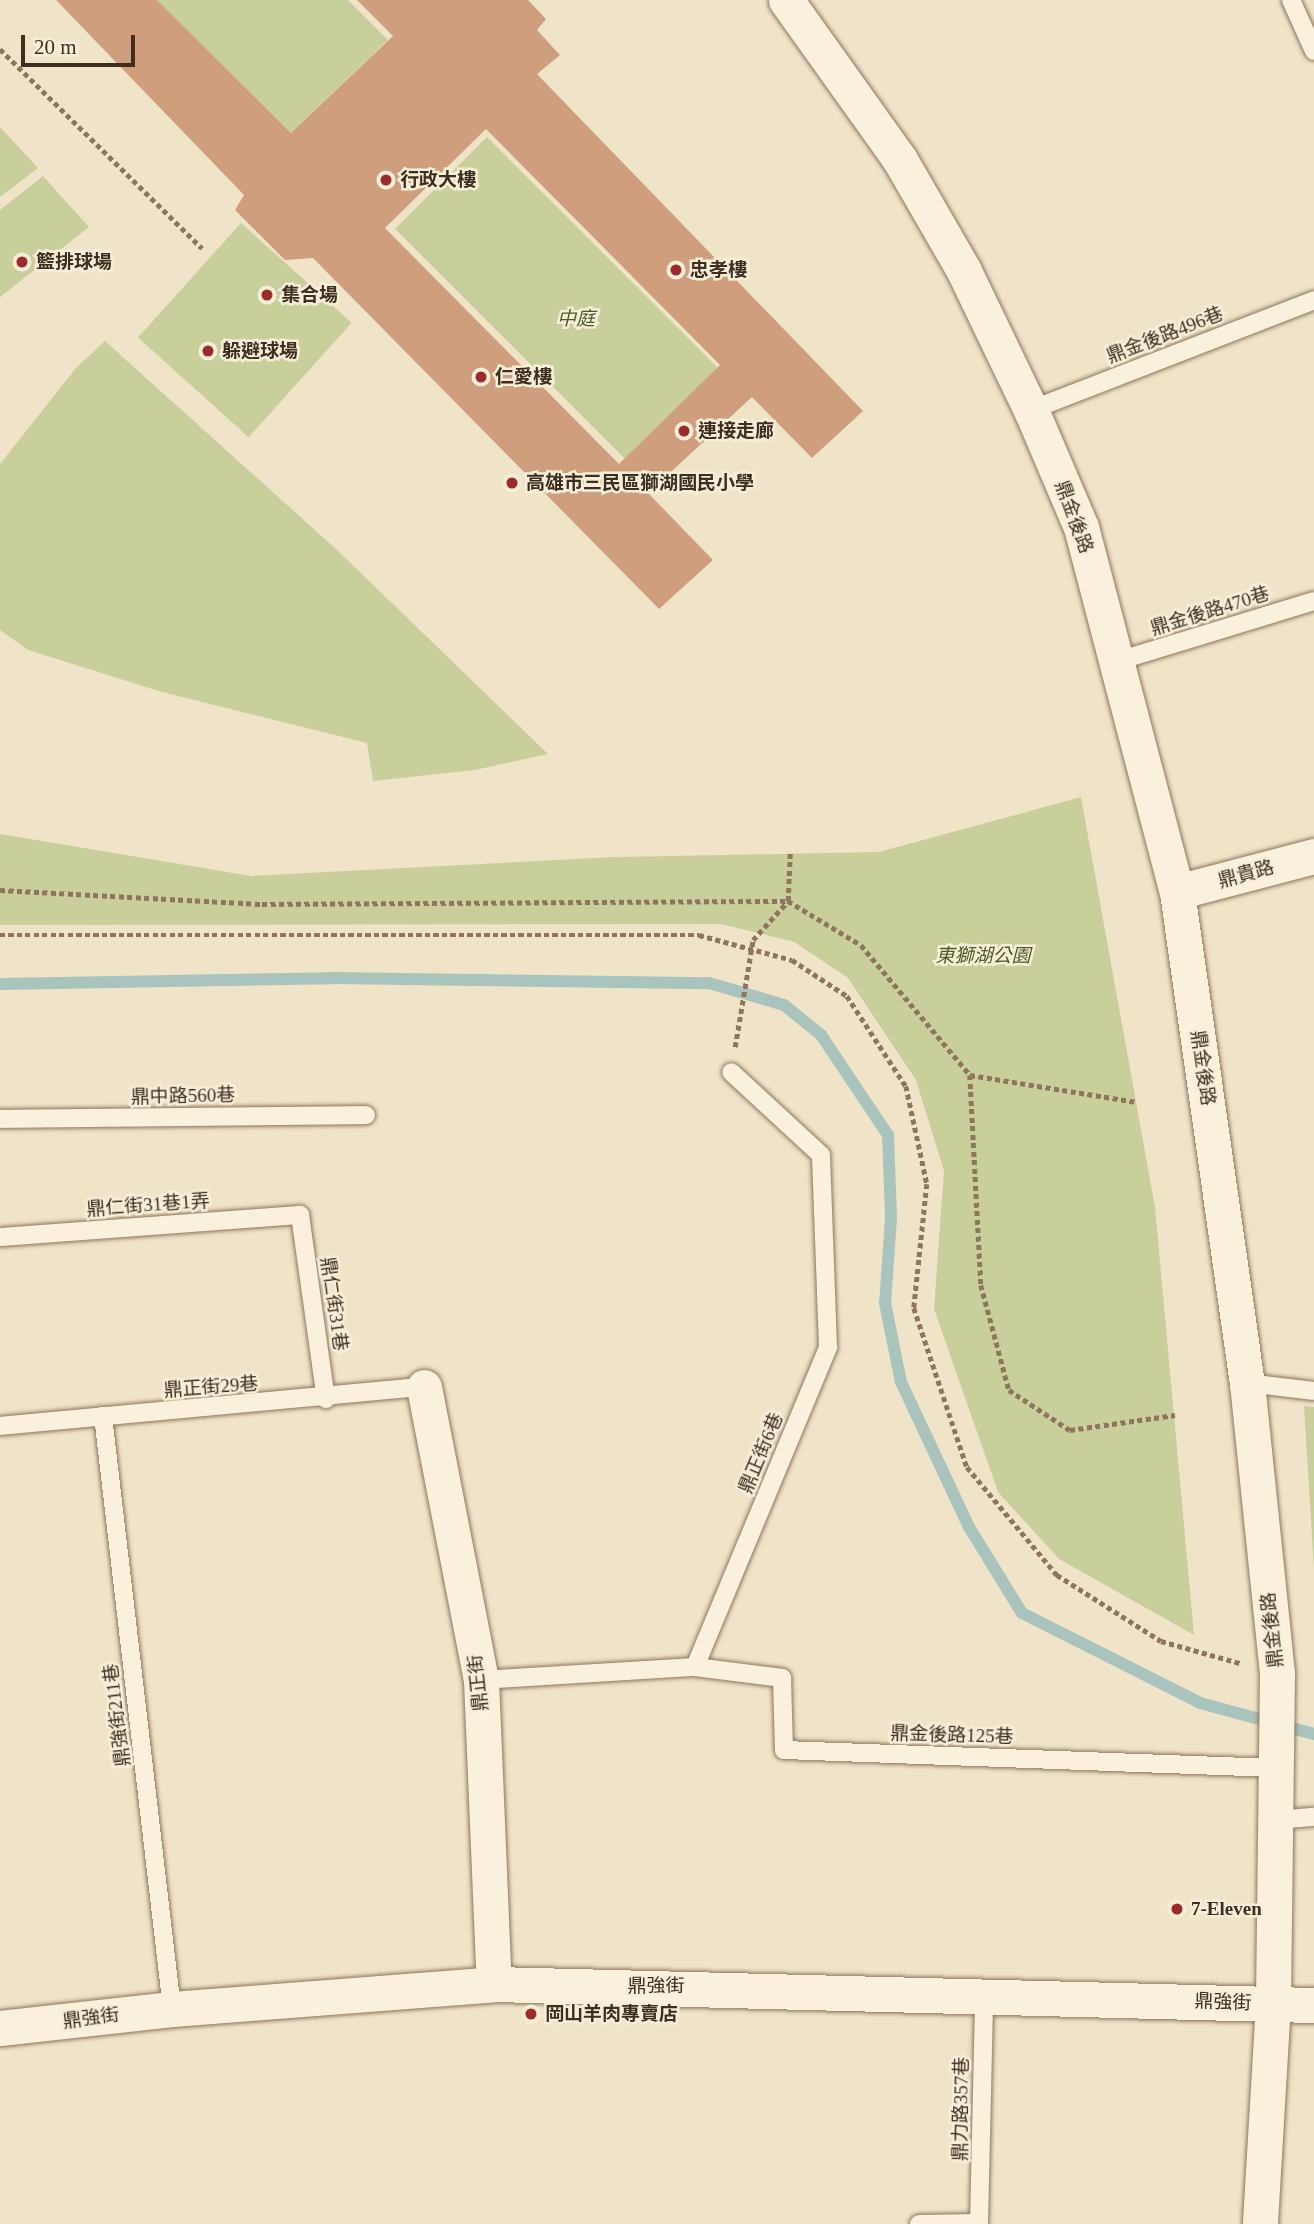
<!DOCTYPE html>
<html>
<head>
<meta charset="utf-8">
<style>
	body { margin:0 }
	#map { position:relative; width:1314px; height:2224px; overflow:hidden; background:#f0e4c8; font-family:"Times New Roman","Noto Sans TC",serif }
	div>[style] { position:absolute }
	[style*='--x'] { left:calc(var(--x)*1px); top:calc(var(--y)*1px); width:calc(var(--w)*1px); rotate:calc(var(--a)*1deg) }
	.green>* { inset:0; background:#c9cf9b; transform-origin:0 0 }
	.stream>* { height:12px; margin:-6px; padding:0 6px; transform-origin:6px; border-radius:6px; background:#a9c4bc }
	.building>* { inset:0; background:#cf9f7d }
	.path>* { height:4.5px; margin-top:-2.25px; transform-origin:0; background:repeating-linear-gradient(90deg,#8d765c 0 5px,transparent 0 8.5px) }
	.roads { filter:drop-shadow(0 0 2px #8d765c) drop-shadow(0 0 2px #8d765c) }
	.lane>* { height:18px; margin:-9px; padding:0 9px; transform-origin:9px; border-radius:9px; background:#faf1dc }
	.street>* { height:35px; margin:-17.5px; padding:0 17.5px; transform-origin:17.5px; border-radius:17.5px; background:#faf1dc }
	.dots>* { width:19px; height:19px; translate:-50% -50%; box-sizing:border-box; border:4px solid #f7eed8; border-radius:50% }
	span { translate:-50% -50%; white-space:nowrap; text-align:center; line-height:1.15; -webkit-text-stroke:5px #f7eed8; paint-order:stroke }
	.poi-label { font-size:19px; color:#3d2e20; font-weight:700 }
	.left { translate:0 -50%; text-align:left }
	.park-label { font-size:19px; color:#4d5a26; font-style:italic }
	.street-label { font-size:19px; color:#3d2e20 }
	.scale { position:absolute; left:21px; top:35px; width:114px; height:32px; box-sizing:border-box; border:4px solid #3d2e20; border-top:0; padding-left:9px; font-size:21px; line-height:24px; white-space:nowrap; color:#3d2e20; -webkit-text-stroke:5px #f7eed8; paint-order:stroke }
</style>
</head>
<body>
<div id="map">
	<div class="green">
		<div style="clip-path:polygon(157px 0,348px 0,388px 40px,291px 133px)"></div>
		<div style="clip-path:polygon(0 127px,38px 168px,0 197px)"></div>
		<div style="left:487px;top:137px;width:327px;height:130px;rotate:45deg"></div>
		<div style="clip-path:polygon(43px 176px,89px 227px,0 297px,0 210px)"></div>
		<div style="left:241px;top:223px;width:149px;height:154px;rotate:42deg"></div>
		<div style="clip-path:polygon(105px 341px,336px 549px,548px 754px,475px 770px,373px 781px,367px 743px,162px 692px,28px 650px,0 630px,0 464px,76px 368px)"></div>
		<div style="clip-path:polygon(1081px 797px,1155px 1207px,1194px 1635px,1059px 1559px,998px 1492px,934px 1309px,944px 1171px,916px 1080px,848px 978px,794px 942px,721px 924px,0 925px,0 834px,251px 876px,614px 857px,879px 852px)"></div>
		<div style="clip-path:polygon(1304px 1406px,1314px 1407px,1314px 1570px)"></div>
	</div>
	<div class="stream">
		<div style="--x:0;--y:984;--w:333;--a:-1"></div>
		<div style="--x:333;--y:978;--w:376;--a:0.8"></div>
		<div style="--x:709;--y:983;--w:78;--a:16.3"></div>
		<div style="--x:784;--y:1005;--w:48;--a:39"></div>
		<div style="--x:821;--y:1035;--w:120;--a:56.2"></div>
		<div style="--x:888;--y:1135;--w:83;--a:87.9"></div>
		<div style="--x:891;--y:1218;--w:85;--a:94"></div>
		<div style="--x:885;--y:1303;--w:81;--a:78.6"></div>
		<div style="--x:901;--y:1382;--w:160;--a:64.9"></div>
		<div style="--x:969;--y:1527;--w:101;--a:58.4"></div>
		<div style="--x:1022;--y:1613;--w:199;--a:26.8"></div>
		<div style="--x:1200;--y:1703;--w:118;--a:15.2"></div>
	</div>
	<div class="building">
		<div style="clip-path:polygon(evenodd,56px 0,157px 0,291px 133px,393px 36px,357px 0,528px 0,546px 19px,537px 30px,560px 55px,537px 74px,863px 411px,812px 458px,752px 397px,648px 493px,713px 560px,659px 609px,313px 258px,285px 260px,235px 210px,244px 195px,56px 0,486px 129px,720px 365px,619px 464px,385px 228px,486px 129px)"></div>
	</div>
	<div class="path">
		<div style="--x:0;--y:49;--w:284;--a:44.6"></div>
		<div style="--x:0;--y:890;--w:262;--a:3.1"></div>
		<div style="--x:262;--y:904;--w:526;--a:-0.33"></div>
		<div style="--x:788;--y:901;--w:85;--a:31.1"></div>
		<div style="--x:861;--y:945;--w:170;--a:50"></div>
		<div style="--x:970;--y:1075;--w:210;--a:87"></div>
		<div style="--x:981;--y:1285;--w:109;--a:75.1"></div>
		<div style="--x:1009;--y:1390;--w:73;--a:33.3"></div>
		<div style="--x:1070;--y:1430;--w:106;--a:-8.1"></div>
		<div style="--x:0;--y:935;--w:699;--a:0"></div>
		<div style="--x:699;--y:935;--w:96;--a:15"></div>
		<div style="--x:792;--y:960;--w:66;--a:33.2"></div>
		<div style="--x:847;--y:996;--w:108;--a:56.8"></div>
		<div style="--x:906;--y:1086;--w:100;--a:77.9"></div>
		<div style="--x:927;--y:1184;--w:125;--a:96"></div>
		<div style="--x:914;--y:1308;--w:168;--a:71.6"></div>
		<div style="--x:967;--y:1467;--w:141;--a:50.2"></div>
		<div style="--x:1057;--y:1575;--w:123;--a:32.4"></div>
		<div style="--x:1161;--y:1641;--w:82;--a:15.6"></div>
		<div style="--x:735;--y:1047;--w:109;--a:-80.5"></div>
		<div style="--x:753;--y:940;--w:52;--a:-48.1"></div>
		<div style="--x:788;--y:901;--w:48;--a:-87.6"></div>
		<div style="--x:970;--y:1075;--w:169;--a:9.2"></div>
	</div>
	<div class="roads">
		<div class="lane">
			<div style="--x:1291;--y:0;--w:56;--a:65.7"></div>
			<div style="--x:1031;--y:410;--w:304;--a:-21.2"></div>
			<div style="--x:1118;--y:661;--w:205;--a:-17"></div>
			<div style="--x:0;--y:1119;--w:366;--a:-0.6"></div>
			<div style="--x:0;--y:1237;--w:301;--a:-4.2"></div>
			<div style="--x:300;--y:1215;--w:186;--a:82"></div>
			<div style="--x:1247;--y:1383;--w:67;--a:6.8"></div>
			<div style="--x:103;--y:1416;--w:597;--a:83.36"></div>
			<div style="--x:0;--y:1426;--w:426;--a:-5.3"></div>
			<div style="--x:695;--y:1667;--w:88;--a:7.2"></div>
			<div style="--x:782;--y:1678;--w:72;--a:88.4"></div>
			<div style="--x:784;--y:1750;--w:496;--a:2.1"></div>
			<div style="--x:481;--y:1680;--w:214;--a:-3.5"></div>
			<div style="--x:695;--y:1667;--w:347;--a:-67.4"></div>
			<div style="--x:828;--y:1347;--w:192;--a:-92.1"></div>
			<div style="--x:821;--y:1155;--w:122;--a:-137.3"></div>
			<div style="--x:1277;--y:1820;--w:37;--a:-5"></div>
			<div style="--x:919;--y:2224;--w:60;--a:-1"></div>
			<div style="--x:979;--y:2224;--w:229;--a:-88.7"></div>
		</div>
		<div class="street">
			<div style="--x:786;--y:0;--w:196;--a:54.5"></div>
			<div style="--x:900;--y:160;--w:126;--a:60"></div>
			<div style="--x:963;--y:269;--w:157;--a:64.3"></div>
			<div style="--x:1031;--y:410;--w:127;--a:66.9"></div>
			<div style="--x:1081;--y:527;--w:377;--a:75.3"></div>
			<div style="--x:1177;--y:892;--w:496;--a:81.9"></div>
			<div style="--x:1247;--y:1383;--w:292;--a:84.1"></div>
			<div style="--x:1277;--y:1673;--w:330;--a:90.7"></div>
			<div style="--x:1273;--y:2003;--w:221;--a:93.4"></div>
			<div style="--x:1177;--y:892;--w:142;--a:-14.7"></div>
			<div style="--x:424;--y:1387;--w:298;--a:79"></div>
			<div style="--x:481;--y:1680;--w:304;--a:87.6"></div>
			<div style="--x:0;--y:2028;--w:173;--a:-6.3"></div>
			<div style="--x:172;--y:2009;--w:323;--a:-4.4"></div>
			<div style="--x:494;--y:1984;--w:820;--a:1.47"></div>
		</div>
	</div>
	<div class="dots">
		<div style="left:386px;top:180px;background:#9e2a2b"></div>
		<div style="left:22px;top:262px;background:#9e2a2b"></div>
		<div style="left:676px;top:270px;background:#9e2a2b"></div>
		<div style="left:267px;top:295px;background:#9e2a2b"></div>
		<div style="left:208px;top:351px;background:#9e2a2b"></div>
		<div style="left:481px;top:377px;background:#9e2a2b"></div>
		<div style="left:684px;top:431px;background:#9e2a2b"></div>
		<div style="left:512px;top:483px;background:#9e2a2b"></div>
		<div style="left:1177px;top:1909px;background:#9e2a2b"></div>
		<div style="left:531px;top:2014px;background:#9e2a2b"></div>
	</div>
	<div class="poi-label">
		<span class="left" style="left:400px;top:180px">行政大樓</span>
		<span class="left" style="left:36px;top:262px">籃排球場</span>
		<span class="left" style="left:690px;top:270px">忠孝樓</span>
		<span class="left" style="left:281px;top:295px">集合場</span>
		<span class="left" style="left:222px;top:351px">躲避球場</span>
		<span class="left" style="left:495px;top:377px">仁愛樓</span>
		<span class="left" style="left:698px;top:431px">連接走廊</span>
		<span class="left" style="left:526px;top:483px">高雄市三民區獅湖國民小學</span>
		<span class="left" style="left:1191px;top:1909px">7-Eleven</span>
		<span class="left" style="left:545px;top:2014px">岡山羊肉專賣店</span>
	</div>
	<div class="park-label">
		<span style="left:576px;top:319px">中庭</span>
		<span style="left:983px;top:956px">東獅湖公園</span>
	</div>
	<div class="street-label">
		<span style="left:1165px;top:335px;rotate:-21deg">鼎金後路496巷</span>
		<span style="left:1074px;top:517px;rotate:70deg">鼎金後路</span>
		<span style="left:1210px;top:611px;rotate:-17deg">鼎金後路470巷</span>
		<span style="left:1246px;top:874px;rotate:-15deg">鼎貴路</span>
		<span style="left:1203px;top:1068px;rotate:82deg">鼎金後路</span>
		<span style="left:183px;top:1096px;rotate:-1deg">鼎中路560巷</span>
		<span style="left:148px;top:1205px;rotate:-4deg">鼎仁街31巷1弄</span>
		<span style="left:334px;top:1304px;rotate:82deg">鼎仁街31巷</span>
		<span style="left:211px;top:1387px;rotate:-4deg">鼎正街29巷</span>
		<span style="left:761px;top:1453px;rotate:-67deg">鼎正街6巷</span>
		<span style="left:1272px;top:1630px;rotate:-96deg">鼎金後路</span>
		<span style="left:478px;top:1683px;rotate:-96deg">鼎正街</span>
		<span style="left:117px;top:1715px;rotate:-97deg">鼎強街211巷</span>
		<span style="left:952px;top:1735px;rotate:2deg">鼎金後路125巷</span>
		<span style="left:656px;top:1986px">鼎強街</span>
		<span style="left:1223px;top:2002px;rotate:2deg">鼎強街</span>
		<span style="left:91px;top:2018px;rotate:-7deg">鼎強街</span>
		<span style="left:961px;top:2109px;rotate:-89deg">鼎力路357巷</span>
	</div>
	<div class="scale">20 m</div>
</div>
</body>
</html>
